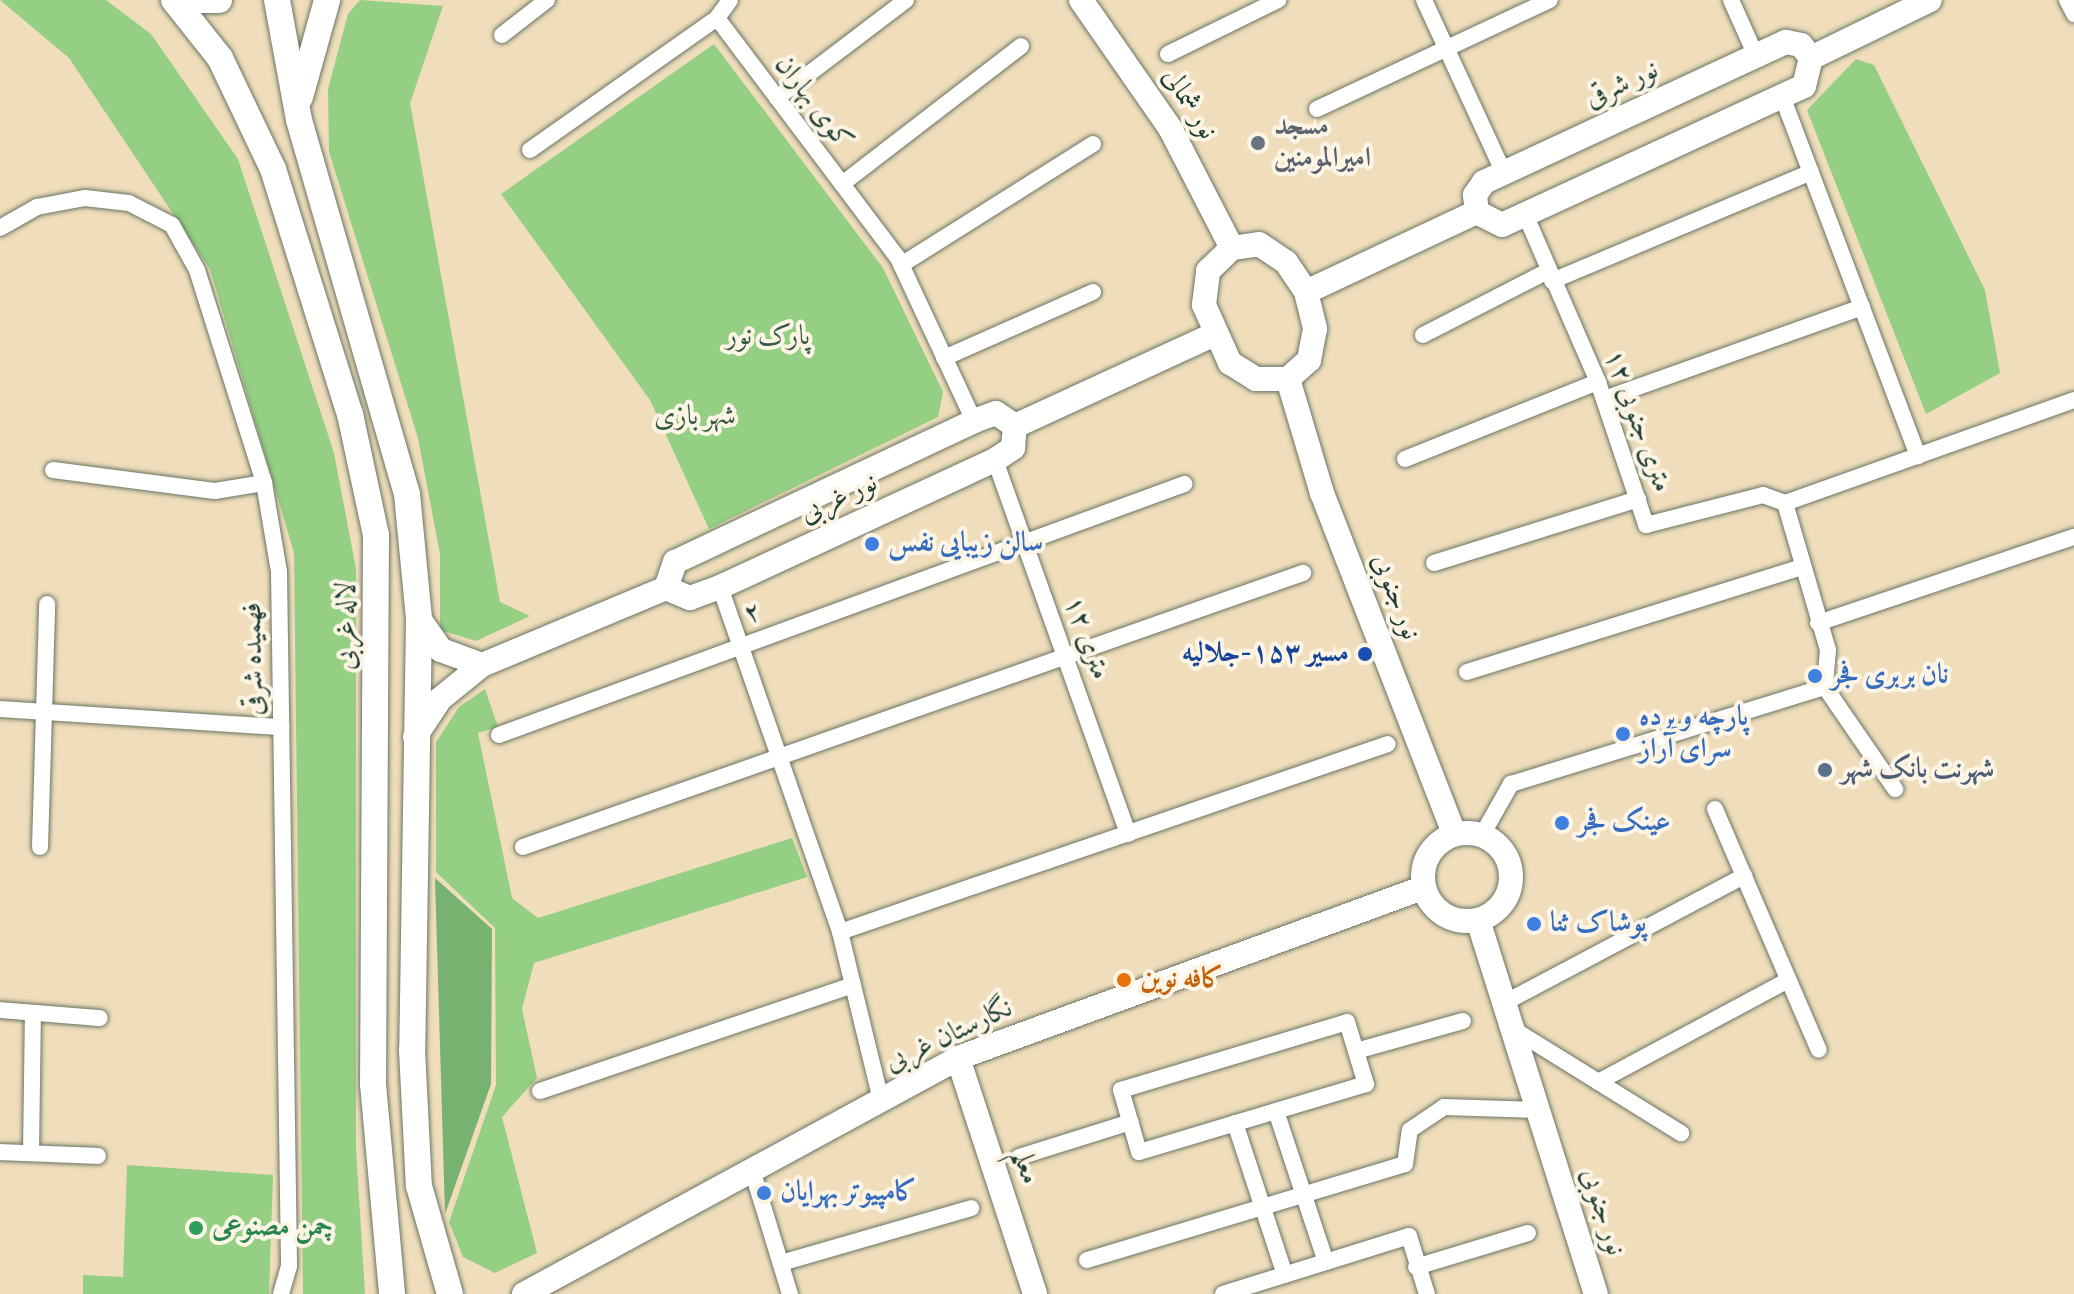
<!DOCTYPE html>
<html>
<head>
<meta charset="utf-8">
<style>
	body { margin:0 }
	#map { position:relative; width:2074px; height:1294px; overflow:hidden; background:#efddbb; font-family:Vollkorn,Amiri,serif }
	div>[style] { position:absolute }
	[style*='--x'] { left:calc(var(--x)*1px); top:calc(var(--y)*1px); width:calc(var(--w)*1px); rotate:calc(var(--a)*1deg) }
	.green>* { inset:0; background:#94cf83 }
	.forest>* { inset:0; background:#77b271 }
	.roads { filter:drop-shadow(0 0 2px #687563) drop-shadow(0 0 2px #687563) }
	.street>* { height:16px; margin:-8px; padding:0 8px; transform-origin:8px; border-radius:8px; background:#fff }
	.secondary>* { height:24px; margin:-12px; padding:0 12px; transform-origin:12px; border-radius:12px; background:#fff }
	.secondary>.ring { margin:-12px; padding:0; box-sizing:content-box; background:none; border:24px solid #fff; border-radius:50% }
	.primary>* { height:26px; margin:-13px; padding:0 13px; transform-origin:13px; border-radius:13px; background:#fff }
	.dots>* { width:22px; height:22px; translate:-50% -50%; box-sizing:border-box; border:4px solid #fcf5e5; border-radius:50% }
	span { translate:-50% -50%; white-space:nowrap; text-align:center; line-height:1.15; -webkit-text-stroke:8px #fcf5e5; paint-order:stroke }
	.street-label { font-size:28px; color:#1f3d34 }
	.worship-label { font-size:28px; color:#5b616d; font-weight:700 }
	.left { translate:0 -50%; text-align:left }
	.park-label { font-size:28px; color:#365a44 }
	.shop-label { font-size:28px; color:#366cbe; font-weight:700 }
	.transit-label { font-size:28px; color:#164399; font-weight:700 }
	.right { translate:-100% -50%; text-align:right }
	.service-label { font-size:28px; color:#4e5e75; font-weight:700 }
	.food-label { font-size:28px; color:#c56008; font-weight:700 }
	.leisure-label { font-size:28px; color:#27864d; font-weight:700 }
</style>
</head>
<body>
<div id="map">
	<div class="green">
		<div style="clip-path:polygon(0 0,106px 0,151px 34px,238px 159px,334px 453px,356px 569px,356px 1149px,365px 1294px,303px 1294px,294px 553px,210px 269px,69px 58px)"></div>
		<div style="clip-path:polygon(360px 0,443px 6px,410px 103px,500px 602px,530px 616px,476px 641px,440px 630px,440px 554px,418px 438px,329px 152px,328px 89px,348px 14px)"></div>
		<div style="clip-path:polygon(714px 44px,883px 268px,943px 392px,938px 417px,709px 529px,650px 400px,501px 194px)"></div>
		<div style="clip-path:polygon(1856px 59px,1874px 65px,1985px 290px,2000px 373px,1926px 414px,1807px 110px)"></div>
		<div style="clip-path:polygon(485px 689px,498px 727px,478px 733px,512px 898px,538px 918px,792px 838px,807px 877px,534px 963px,522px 1009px,537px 1078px,502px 1117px,537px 1253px,495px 1273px,463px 1257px,449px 1222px,496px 1085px,495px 928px,436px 872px,436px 742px,459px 707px)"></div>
		<div style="clip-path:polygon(127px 1165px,273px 1175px,269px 1294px,83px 1294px,83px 1275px,123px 1277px)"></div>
	</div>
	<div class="forest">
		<div style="clip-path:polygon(435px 878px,492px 929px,491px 1084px,445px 1214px)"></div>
	</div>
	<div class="roads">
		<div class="street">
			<div style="--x:1424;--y:0;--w:191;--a:65.2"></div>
			<div style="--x:1731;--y:0;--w:61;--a:65.9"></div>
			<div style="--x:2067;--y:0;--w:16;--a:63"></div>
			<div style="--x:717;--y:18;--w:22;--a:-54"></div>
			<div style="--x:502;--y:35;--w:57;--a:-37.9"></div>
			<div style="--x:1168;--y:54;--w:123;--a:-26.1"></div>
			<div style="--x:1782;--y:96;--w:385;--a:69.3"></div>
			<div style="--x:777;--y:98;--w:162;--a:-37.2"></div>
			<div style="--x:1317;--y:109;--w:257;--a:-25.1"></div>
			<div style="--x:530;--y:150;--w:229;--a:-35.2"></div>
			<div style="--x:717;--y:18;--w:301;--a:53"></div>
			<div style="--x:898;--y:258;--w:180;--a:65"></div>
			<div style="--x:842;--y:184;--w:226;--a:-37.6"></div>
			<div style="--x:1525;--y:214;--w:183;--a:66.5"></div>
			<div style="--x:1598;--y:382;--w:151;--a:71.4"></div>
			<div style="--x:1646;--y:525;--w:121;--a:-14.4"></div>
			<div style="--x:1763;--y:495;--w:23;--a:20"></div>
			<div style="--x:1785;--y:503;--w:153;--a:73.7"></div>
			<div style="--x:1828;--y:650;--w:37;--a:95"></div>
			<div style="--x:1825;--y:687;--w:124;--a:55.5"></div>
			<div style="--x:0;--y:228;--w:43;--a:-29.6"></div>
			<div style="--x:37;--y:207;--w:49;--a:-10.6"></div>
			<div style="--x:85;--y:198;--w:44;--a:6.5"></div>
			<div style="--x:129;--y:203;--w:48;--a:27.1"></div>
			<div style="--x:172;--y:225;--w:51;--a:60.9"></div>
			<div style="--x:197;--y:270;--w:223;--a:72.5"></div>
			<div style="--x:264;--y:483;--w:90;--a:80.4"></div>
			<div style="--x:279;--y:572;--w:694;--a:89.17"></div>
			<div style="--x:289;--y:1266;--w:29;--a:106"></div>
			<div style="--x:901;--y:265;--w:227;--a:-32.2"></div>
			<div style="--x:1552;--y:281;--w:281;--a:-22.8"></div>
			<div style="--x:1423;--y:335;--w:140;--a:-27.1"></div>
			<div style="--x:944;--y:358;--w:163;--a:-23.9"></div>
			<div style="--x:1604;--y:399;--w:274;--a:-19.6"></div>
			<div style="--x:1405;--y:459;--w:208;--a:-21.8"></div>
			<div style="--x:995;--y:460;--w:397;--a:70.4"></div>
			<div style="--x:53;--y:470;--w:163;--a:7.4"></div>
			<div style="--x:215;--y:491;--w:50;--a:-9.3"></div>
			<div style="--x:1785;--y:503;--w:307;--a:-19.6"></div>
			<div style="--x:1434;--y:563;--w:214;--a:-17.4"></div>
			<div style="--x:720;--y:587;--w:365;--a:70.8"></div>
			<div style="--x:840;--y:932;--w:173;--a:76.3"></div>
			<div style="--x:1818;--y:623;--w:270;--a:-18.6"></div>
			<div style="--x:1467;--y:672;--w:351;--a:-17.4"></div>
			<div style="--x:0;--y:709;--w:282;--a:3.7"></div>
			<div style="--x:499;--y:735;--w:730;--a:-20.12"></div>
			<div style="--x:1715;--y:809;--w:262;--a:66.7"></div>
			<div style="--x:1482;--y:835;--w:59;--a:-60.4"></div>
			<div style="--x:1511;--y:784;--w:329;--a:-17.2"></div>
			<div style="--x:40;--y:847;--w:243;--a:-88.3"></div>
			<div style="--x:523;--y:847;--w:827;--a:-19.36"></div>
			<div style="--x:840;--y:932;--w:579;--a:-18.94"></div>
			<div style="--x:1504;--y:1003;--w:272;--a:-27.9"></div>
			<div style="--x:0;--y:1010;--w:100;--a:4.6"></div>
			<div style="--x:1347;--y:1022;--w:65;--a:73"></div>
			<div style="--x:1366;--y:1084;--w:237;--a:163.3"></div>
			<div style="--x:1139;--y:1152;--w:65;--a:-106.2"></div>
			<div style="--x:1121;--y:1090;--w:236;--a:-16.7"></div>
			<div style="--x:1513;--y:1029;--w:198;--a:31.8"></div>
			<div style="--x:1356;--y:1051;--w:111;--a:-15.7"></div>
			<div style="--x:1598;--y:1082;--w:216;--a:-28.2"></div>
			<div style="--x:540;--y:1091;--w:330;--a:-18.7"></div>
			<div style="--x:1276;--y:1111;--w:159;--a:71.7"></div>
			<div style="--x:1235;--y:1123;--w:160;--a:71.8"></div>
			<div style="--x:0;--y:1152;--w:98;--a:2.3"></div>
			<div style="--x:31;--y:1153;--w:140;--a:-89.2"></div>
			<div style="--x:1019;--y:1157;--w:117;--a:-17.4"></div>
			<div style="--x:752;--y:1170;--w:130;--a:73"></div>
			<div style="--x:1087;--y:1260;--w:332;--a:-16.8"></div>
			<div style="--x:1405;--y:1164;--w:34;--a:-82"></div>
			<div style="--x:1410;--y:1130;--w:41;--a:-34.1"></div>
			<div style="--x:1444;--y:1107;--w:94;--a:1.8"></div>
			<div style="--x:781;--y:1263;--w:198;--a:-16.1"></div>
			<div style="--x:1416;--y:1267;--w:117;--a:-16.9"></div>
			<div style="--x:1223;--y:1294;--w:195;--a:-17.3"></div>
			<div style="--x:1409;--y:1236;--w:61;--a:72.8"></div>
		</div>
		<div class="secondary">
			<div style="--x:1081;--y:0;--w:156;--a:55.2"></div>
			<div style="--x:1170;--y:128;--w:135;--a:62.7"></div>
			<div style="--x:1786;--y:42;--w:15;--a:11"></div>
			<div style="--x:1801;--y:45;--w:16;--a:52"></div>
			<div style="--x:1811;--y:58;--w:29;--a:104"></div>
			<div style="--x:1804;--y:86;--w:332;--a:155.3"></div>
			<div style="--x:1502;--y:225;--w:28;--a:-153"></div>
			<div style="--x:1477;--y:212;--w:17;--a:-97"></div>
			<div style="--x:1475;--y:195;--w:16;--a:-55"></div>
			<div style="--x:1484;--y:182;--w:333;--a:-24.9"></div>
			<div style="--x:1811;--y:58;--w:132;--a:-26"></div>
			<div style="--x:1259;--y:244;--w:32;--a:34"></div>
			<div style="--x:1286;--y:262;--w:36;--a:56"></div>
			<div style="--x:1306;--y:292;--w:38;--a:76"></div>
			<div style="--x:1315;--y:329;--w:32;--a:101"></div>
			<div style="--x:1309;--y:360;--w:28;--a:138"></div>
			<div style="--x:1288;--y:379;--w:32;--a:180"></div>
			<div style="--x:1256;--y:379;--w:31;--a:-148"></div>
			<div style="--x:1230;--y:363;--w:64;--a:-114.1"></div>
			<div style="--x:1204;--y:305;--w:34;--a:-83"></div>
			<div style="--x:1208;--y:271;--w:33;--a:-44"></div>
			<div style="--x:1232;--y:248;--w:27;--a:-8"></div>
			<div style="--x:1306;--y:292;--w:189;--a:-25.1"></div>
			<div style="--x:1288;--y:379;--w:119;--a:73.4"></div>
			<div style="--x:1322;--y:493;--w:366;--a:68.8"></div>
			<div style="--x:1015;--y:426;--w:218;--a:-24.7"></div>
			<div style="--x:666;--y:588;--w:28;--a:-71"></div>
			<div style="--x:675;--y:562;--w:331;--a:-25.2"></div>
			<div style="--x:974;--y:421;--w:23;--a:-20"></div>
			<div style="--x:996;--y:413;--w:23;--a:34"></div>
			<div style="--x:482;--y:665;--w:199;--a:-22.7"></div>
			<div style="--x:666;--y:588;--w:26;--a:23"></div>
			<div style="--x:690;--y:598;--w:32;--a:-20"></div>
			<div style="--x:720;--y:587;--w:303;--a:-24.8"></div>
			<div style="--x:995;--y:460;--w:22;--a:-34"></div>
			<div style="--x:1013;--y:448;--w:22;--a:-85"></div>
			<div style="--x:415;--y:737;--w:45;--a:-56.7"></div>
			<div style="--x:440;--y:699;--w:54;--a:-39"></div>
			<div style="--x:482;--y:665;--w:44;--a:-159.9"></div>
			<div style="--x:441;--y:650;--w:38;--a:-125"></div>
			<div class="ring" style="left:1423px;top:833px;width:64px;height:64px"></div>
			<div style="--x:1478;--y:920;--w:392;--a:72.5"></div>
			<div style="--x:958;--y:1058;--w:248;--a:71.9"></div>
			<div style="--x:524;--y:1294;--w:494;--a:-28.5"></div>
			<div style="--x:958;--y:1058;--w:495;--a:-20.1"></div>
		</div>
		<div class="primary">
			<div style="--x:174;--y:0;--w:74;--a:51.6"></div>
			<div style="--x:220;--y:58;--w:123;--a:64.5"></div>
			<div style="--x:273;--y:169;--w:257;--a:72.6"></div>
			<div style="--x:350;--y:414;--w:124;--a:77.9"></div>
			<div style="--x:376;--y:535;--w:549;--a:90.31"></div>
			<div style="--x:373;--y:1084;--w:211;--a:84.8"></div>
			<div style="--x:199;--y:0;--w:20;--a:0"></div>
			<div style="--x:277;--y:0;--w:122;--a:79.6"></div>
			<div style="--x:299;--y:120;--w:389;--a:73.9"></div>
			<div style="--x:407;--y:494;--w:126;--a:84.5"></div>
			<div style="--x:419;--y:619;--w:431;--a:90.9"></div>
			<div style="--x:412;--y:1050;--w:136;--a:87.1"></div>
			<div style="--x:419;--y:1186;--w:112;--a:74"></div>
			<div style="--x:300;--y:97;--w:101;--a:-74.4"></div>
		</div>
	</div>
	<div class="dots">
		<div style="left:1258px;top:143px;background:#6b7280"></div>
		<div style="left:872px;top:544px;background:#3f7fe0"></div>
		<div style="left:1365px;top:654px;background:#1a4fb4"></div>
		<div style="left:1815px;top:676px;background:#3f7fe0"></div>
		<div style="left:1623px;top:734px;background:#3f7fe0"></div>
		<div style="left:1825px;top:770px;background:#5c6f8a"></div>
		<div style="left:1562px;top:823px;background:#3f7fe0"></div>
		<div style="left:1534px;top:924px;background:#3f7fe0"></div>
		<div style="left:1124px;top:980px;background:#e8710a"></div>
		<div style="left:764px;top:1193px;background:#3f7fe0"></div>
		<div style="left:196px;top:1228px;background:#2e9e5b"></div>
	</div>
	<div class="street-label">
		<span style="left:1622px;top:85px;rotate:-25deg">نور شرقی</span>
		<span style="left:813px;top:103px;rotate:53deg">کوی بهاران</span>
		<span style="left:1189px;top:104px;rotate:58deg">نور شمالی</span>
		<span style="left:1637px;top:421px;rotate:70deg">۱۲ متری جنوبی</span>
		<span style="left:839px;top:499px;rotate:-25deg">نور غربی</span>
		<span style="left:1395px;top:597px;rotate:69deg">نور جنوبی</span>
		<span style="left:753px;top:614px;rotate:-20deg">۲</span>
		<span style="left:347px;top:626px;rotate:-90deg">لاله غربی</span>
		<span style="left:1086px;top:638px;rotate:70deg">۱۲ متری</span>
		<span style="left:254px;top:659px;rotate:-91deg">فهمیده شرقی</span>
		<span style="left:949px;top:1036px;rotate:-25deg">نگارستان غربی</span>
		<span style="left:1025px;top:1167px;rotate:72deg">معلم</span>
		<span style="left:1602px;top:1212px;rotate:72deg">نور جنوبی</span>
	</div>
	<div class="worship-label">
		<span class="left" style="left:1274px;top:143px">مسجد<br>امیرالمومنین</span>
	</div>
	<div class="park-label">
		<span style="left:768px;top:337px">پارک نور</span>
		<span style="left:695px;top:417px">شهر بازی</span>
	</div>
	<div class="shop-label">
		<span class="left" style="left:888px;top:544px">سالن زیبایی نفس</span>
		<span class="left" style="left:1831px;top:676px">نان بربری فجر</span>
		<span class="left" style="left:1639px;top:734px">پارچه و پرده<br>سرای آراز</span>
		<span class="left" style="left:1578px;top:823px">عینک فجر</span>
		<span class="left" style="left:1550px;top:924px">پوشاک ثنا</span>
		<span class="left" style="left:780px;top:1193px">کامپیوتر بهرایان</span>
	</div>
	<div class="transit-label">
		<span class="right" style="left:1349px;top:654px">مسیر ۱۵۳-جلالیه</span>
	</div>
	<div class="service-label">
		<span class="left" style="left:1841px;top:770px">شهرنت بانک شهر</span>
	</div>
	<div class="food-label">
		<span class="left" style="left:1140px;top:980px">کافه نوین</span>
	</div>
	<div class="leisure-label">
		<span class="left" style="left:212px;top:1228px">چمن مصنوعی</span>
	</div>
</div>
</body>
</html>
